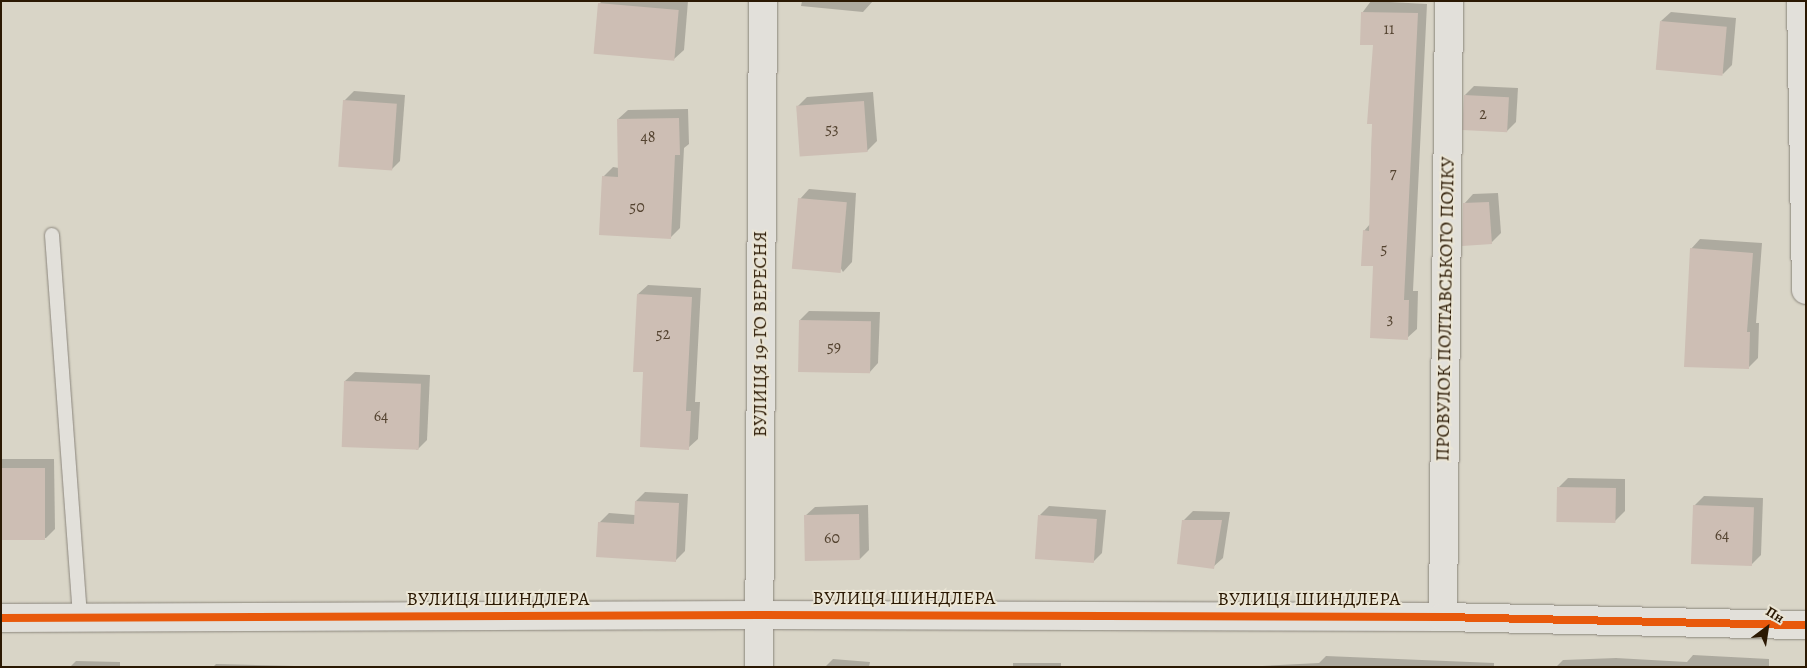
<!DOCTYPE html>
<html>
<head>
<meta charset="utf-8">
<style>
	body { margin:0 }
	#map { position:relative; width:1807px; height:668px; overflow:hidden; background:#d9d5c7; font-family:Alegreya,serif }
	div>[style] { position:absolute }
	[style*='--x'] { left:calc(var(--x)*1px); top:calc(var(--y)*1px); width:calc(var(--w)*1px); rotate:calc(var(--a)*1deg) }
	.shadow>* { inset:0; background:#0003; transform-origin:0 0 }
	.building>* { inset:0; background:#cdbeb4; transform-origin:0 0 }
	.roads { filter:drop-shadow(0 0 1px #8b867c) drop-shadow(0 0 1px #8b867c) }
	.lane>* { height:14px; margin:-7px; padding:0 7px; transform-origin:7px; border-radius:7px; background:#e2e0da }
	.street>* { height:28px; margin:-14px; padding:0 14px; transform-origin:14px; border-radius:14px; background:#e2e0da }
	.cycleway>* { height:8px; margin:-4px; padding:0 4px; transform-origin:4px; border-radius:4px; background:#e8590c }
	span { translate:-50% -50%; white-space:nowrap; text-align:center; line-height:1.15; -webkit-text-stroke:4px #ebe6d6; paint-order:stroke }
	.number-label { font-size:16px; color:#544330 }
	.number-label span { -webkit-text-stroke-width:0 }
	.street-label { font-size:19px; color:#2b1903 }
	.frame { position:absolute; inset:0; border:2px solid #2b1903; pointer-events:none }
	.north { position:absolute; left:1742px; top:603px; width:50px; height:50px; -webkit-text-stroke:4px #ebe6d6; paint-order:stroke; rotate:31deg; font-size:14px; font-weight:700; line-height:20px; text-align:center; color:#2b1903 }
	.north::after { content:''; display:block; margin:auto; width:18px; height:22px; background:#2b1903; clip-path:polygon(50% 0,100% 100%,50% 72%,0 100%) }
</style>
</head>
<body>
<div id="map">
	<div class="shadow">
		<div style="clip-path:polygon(602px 1px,688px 1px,684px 50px,674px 59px,599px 4px)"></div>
		<div style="clip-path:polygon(802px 1px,873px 1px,863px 12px,801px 6px)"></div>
		<div style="clip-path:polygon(1371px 1px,1427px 4px,1413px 291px,1418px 291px,1417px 329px,1407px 338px,1374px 265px,1364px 231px,1370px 224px,1374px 44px,1362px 13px)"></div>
		<div style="clip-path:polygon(1671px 12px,1736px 18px,1732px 65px,1723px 74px,1661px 21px)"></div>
		<div style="clip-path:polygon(1474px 86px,1518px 88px,1516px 122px,1507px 131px,1465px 95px)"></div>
		<div style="clip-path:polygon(354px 91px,405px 95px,400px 161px,391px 170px,344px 101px)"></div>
		<div style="clip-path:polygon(873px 92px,877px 141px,867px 151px,797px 107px,807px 97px)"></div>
		<div style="clip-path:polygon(688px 109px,689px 144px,684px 148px,680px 228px,671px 237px,603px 177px,613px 167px,619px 168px,618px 119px,628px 110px)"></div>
		<div style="clip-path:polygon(809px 189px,856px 193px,852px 262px,843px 272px,800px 199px)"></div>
		<div style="clip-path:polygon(1498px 193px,1501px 233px,1491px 243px,1464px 204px,1473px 194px)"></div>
		<div style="clip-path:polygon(1700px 239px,1762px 243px,1756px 323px,1759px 323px,1758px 358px,1749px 367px,1691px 249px)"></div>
		<div style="clip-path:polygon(648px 285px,701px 288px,695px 402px,700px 402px,698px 439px,688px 448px,645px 371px,638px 294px)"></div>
		<div style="clip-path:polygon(809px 311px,880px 312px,878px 363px,869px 373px,800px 320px)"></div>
		<div style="clip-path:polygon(355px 372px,430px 375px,427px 440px,417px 450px,345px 381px)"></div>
		<div style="clip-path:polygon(2px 459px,54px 459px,55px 529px,46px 538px,1px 539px)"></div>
		<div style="clip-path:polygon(1568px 478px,1625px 479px,1625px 511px,1615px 521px,1558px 488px)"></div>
		<div style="clip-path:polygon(645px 492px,688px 494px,685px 551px,675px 561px,599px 523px,609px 513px,635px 515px,636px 501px)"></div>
		<div style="clip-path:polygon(1704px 496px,1763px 498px,1761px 555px,1751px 565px,1694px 506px)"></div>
		<div style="clip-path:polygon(868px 505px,869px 550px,860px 559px,805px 516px,815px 507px)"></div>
		<div style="clip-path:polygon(1049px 506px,1106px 510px,1102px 553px,1093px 562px,1040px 515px)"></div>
		<div style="clip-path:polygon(1193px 511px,1230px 512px,1223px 558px,1213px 567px,1183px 521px)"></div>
		<div style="clip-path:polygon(1693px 655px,1769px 659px,1769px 667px,1556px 667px,1563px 660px,1616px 658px,1687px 662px)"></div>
		<div style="clip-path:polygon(1326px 656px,1494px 663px,1494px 667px,1243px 667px,1319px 663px)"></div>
		<div style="clip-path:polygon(833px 659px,870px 662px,869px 667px,825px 667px)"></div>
		<div style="clip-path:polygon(76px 661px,120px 662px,120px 667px,70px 667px)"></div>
		<div style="left:1013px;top:663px;width:48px;height:5px"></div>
		<div style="clip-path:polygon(216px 664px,295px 666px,295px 667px,213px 667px)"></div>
	</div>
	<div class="building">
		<div style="left:598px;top:3px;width:81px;height:51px;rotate:5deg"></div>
		<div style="clip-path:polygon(1361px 12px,1418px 13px,1404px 300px,1409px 300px,1408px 340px,1370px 338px,1373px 266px,1361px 266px,1363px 230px,1369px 231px,1372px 124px,1367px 124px,1373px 45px,1360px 45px)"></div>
		<div style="left:1660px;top:21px;width:67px;height:49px;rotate:5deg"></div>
		<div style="left:1464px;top:95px;width:45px;height:35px;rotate:3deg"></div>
		<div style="left:343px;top:100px;width:54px;height:67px;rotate:4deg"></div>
		<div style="left:864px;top:101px;width:51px;height:68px;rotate:86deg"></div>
		<div style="clip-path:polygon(679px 118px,680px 155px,675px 155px,671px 239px,599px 235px,602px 176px,618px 177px,617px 119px)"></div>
		<div style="left:798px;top:198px;width:49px;height:71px;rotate:5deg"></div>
		<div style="clip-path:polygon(1489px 202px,1492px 244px,1462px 246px,1463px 203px)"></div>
		<div style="clip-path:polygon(1690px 248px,1753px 253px,1747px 332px,1750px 332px,1749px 369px,1684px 367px)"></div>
		<div style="clip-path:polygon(637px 294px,692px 297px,686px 411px,691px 411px,689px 450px,640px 447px,643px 372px,633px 372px)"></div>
		<div style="left:799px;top:320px;width:72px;height:52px;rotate:1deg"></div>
		<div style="left:344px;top:381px;width:77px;height:66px;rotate:2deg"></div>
		<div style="left:1px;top:468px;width:44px;height:72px"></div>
		<div style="left:1557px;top:487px;width:59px;height:35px;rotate:1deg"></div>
		<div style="clip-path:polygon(635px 501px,679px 503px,676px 562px,596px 557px,598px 522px,634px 524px)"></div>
		<div style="left:1693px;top:505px;width:61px;height:59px;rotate:2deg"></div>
		<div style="left:859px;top:514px;width:46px;height:55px;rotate:89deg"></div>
		<div style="left:1038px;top:515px;width:59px;height:44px;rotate:4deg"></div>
		<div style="clip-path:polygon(1182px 520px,1222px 520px,1214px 569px,1177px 564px)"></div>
	</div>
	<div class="roads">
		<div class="lane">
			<div style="--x:52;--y:235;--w:384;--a:85.8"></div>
		</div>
		<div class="street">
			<div style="--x:1801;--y:1;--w:289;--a:89"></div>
			<div style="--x:1443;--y:617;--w:616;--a:-89.44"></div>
			<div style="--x:1;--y:618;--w:759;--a:-0.23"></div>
			<div style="--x:760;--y:615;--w:683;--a:0.17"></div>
			<div style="--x:1443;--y:617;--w:363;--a:1.3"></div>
			<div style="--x:759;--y:667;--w:666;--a:-89.66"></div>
		</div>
	</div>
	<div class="cycleway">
		<div style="--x:1;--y:618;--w:759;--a:-0.23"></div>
		<div style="--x:760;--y:615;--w:683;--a:0.17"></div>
		<div style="--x:1443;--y:617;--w:363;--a:1.3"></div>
	</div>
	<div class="number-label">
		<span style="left:1389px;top:29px">11</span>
		<span style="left:1483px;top:114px">2</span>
		<span style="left:832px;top:129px">53</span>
		<span style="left:648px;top:137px">48</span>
		<span style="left:1393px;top:173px">7</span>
		<span style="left:637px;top:207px">50</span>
		<span style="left:1384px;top:249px">5</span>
		<span style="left:1390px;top:319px">3</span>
		<span style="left:663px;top:334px">52</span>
		<span style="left:834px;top:347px">59</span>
		<span style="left:381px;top:416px">64</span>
		<span style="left:1722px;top:535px">64</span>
		<span style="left:832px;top:538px">60</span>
	</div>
	<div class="street-label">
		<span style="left:1446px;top:309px;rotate:-89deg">ПРОВУЛОК ПОЛТАВСЬКОГО ПОЛКУ</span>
		<span style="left:761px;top:334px;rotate:-90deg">ВУЛИЦЯ 19-ГО ВЕРЕСНЯ</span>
		<span style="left:904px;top:599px">ВУЛИЦЯ ШИНДЛЕРА</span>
		<span style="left:498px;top:600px">ВУЛИЦЯ ШИНДЛЕРА</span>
		<span style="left:1309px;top:600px">ВУЛИЦЯ ШИНДЛЕРА</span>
	</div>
	<div class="frame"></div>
	<div class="north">Пн</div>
</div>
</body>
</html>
